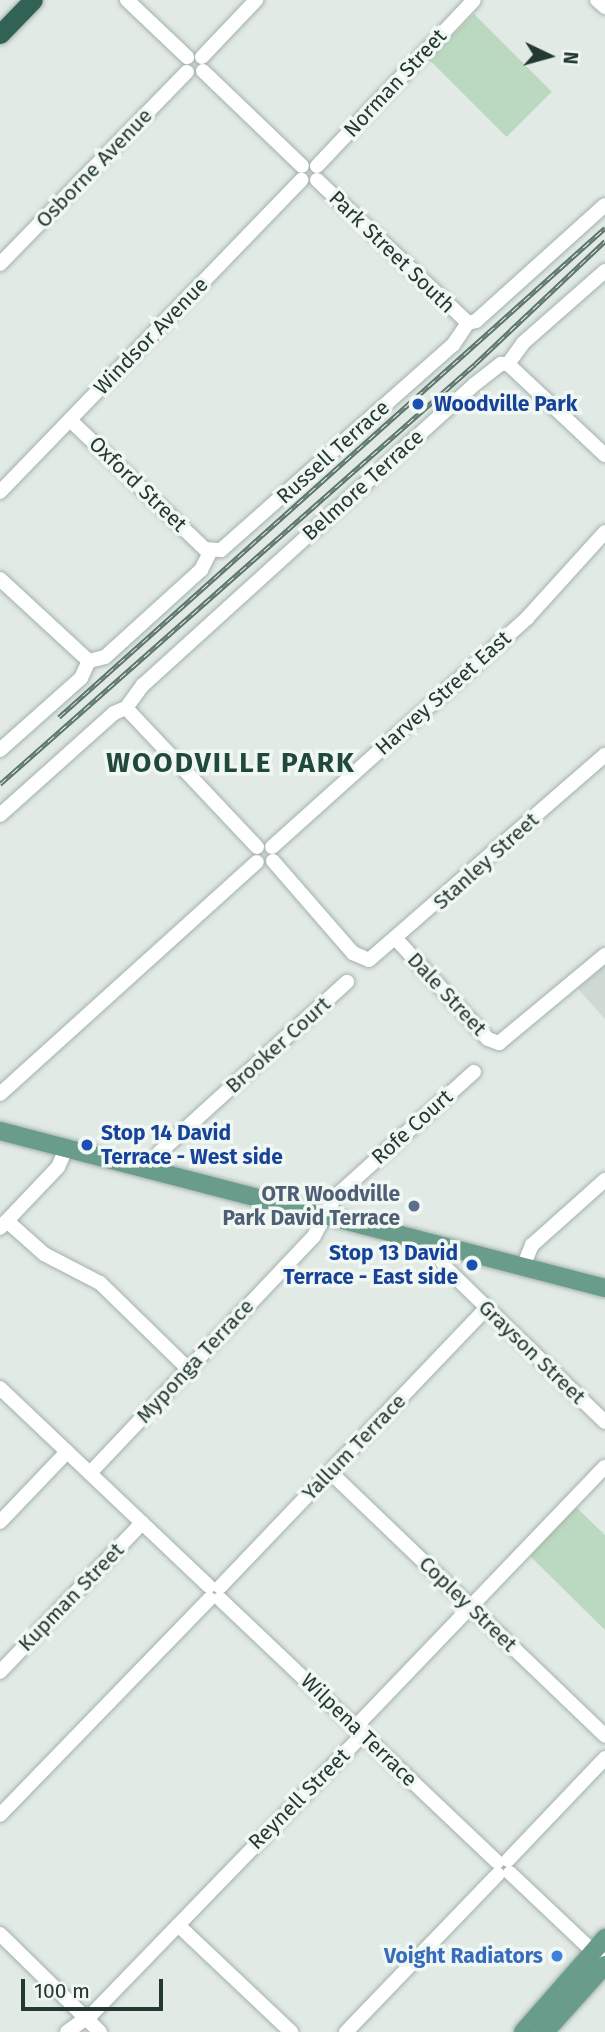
<!DOCTYPE html>
<html>
<head>
<meta charset="utf-8">
<style>
	body { margin:0 }
	#map { position:relative; width:605px; height:2032px; overflow:hidden; background:#e1eae5; font-family:"Fira Sans",sans-serif }
	div>[style] { position:absolute }
	[style*='--x'] { left:calc(var(--x)*1px); top:calc(var(--y)*1px); width:calc(var(--w)*1px); rotate:calc(var(--a)*1deg) }
	.built>* { inset:0; background:#cfdad4 }
	.green>* { inset:0; background:#bbd9c0; transform-origin:0 0 }
	.roads { filter:drop-shadow(0 0 2px #a4b1ab) drop-shadow(0 0 2px #a4b1ab) }
	.minor>* { height:14px; margin:-7px; padding:0 7px; transform-origin:7px; border-radius:7px; background:#fff }
	.major>* { height:18px; margin:-9px; padding:0 9px; transform-origin:9px; border-radius:9px; background:#699c8a }
	.highway>* { height:19px; margin:-9.5px; padding:0 9.5px; transform-origin:9.5px; border-radius:9.5px; background:#316254 }
	.rail>* { height:5px; margin-top:-2.5px; transform-origin:0; background:repeating-linear-gradient(90deg,#f1f7f3 0 8px,#5d756c 0 16px); box-sizing:border-box; border-block:2px solid #5d756c }
	.dots>* { width:19px; height:19px; translate:-50% -50%; box-sizing:border-box; border:4px solid #f1f7f3; border-radius:50% }
	span { translate:-50% -50%; white-space:nowrap; text-align:center; line-height:1.15; -webkit-text-stroke:7px #f1f7f3; paint-order:stroke }
	.street-label { font-size:21px; color:#233931 }
	.transit-label { font-size:21px; color:#164399; font-weight:700 }
	.left { translate:0 -50%; text-align:left }
	.right { translate:-100% -50%; text-align:right }
	.service-label { font-size:21px; color:#4e5e75; font-weight:700 }
	.shop-label { font-size:21px; color:#366cbe; font-weight:700 }
	.district-label { font-size:28px; color:#20493b; font-weight:700; letter-spacing:2px }
	.north { position:absolute; left:514px; top:21px; width:70px; height:70px; -webkit-text-stroke:5px #f1f7f3; paint-order:stroke; rotate:95deg; font-size:19px; font-weight:700; line-height:28px; text-align:center; color:#233931 }
	.north::after { content:''; display:block; margin:auto; width:24px; height:32px; background:#233931; clip-path:polygon(50% 0,100% 100%,50% 72%,0 100%) }
	.scale { position:absolute; left:21px; top:1979px; width:142px; height:32px; box-sizing:border-box; border:4px solid #233931; border-top:0; padding-left:9px; font-size:21px; line-height:24px; white-space:nowrap; color:#233931; -webkit-text-stroke:5px #f1f7f3; paint-order:stroke }
</style>
</head>
<body>
<div id="map">
	<div class="built">
		<div style="clip-path:polygon(605px 965px,605px 1019px,578px 989px)"></div>
	</div>
	<div class="green">
		<div style="left:474px;top:14px;width:110px;height:64px;rotate:45deg"></div>
		<div style="clip-path:polygon(576px 1507px,605px 1535px,605px 1630px,530px 1556px)"></div>
	</div>
	<div class="roads">
		<div class="minor">
			<div style="--x:127;--y:0;--w:83;--a:43.5"></div>
			<div style="--x:597;--y:0;--w:11;--a:41"></div>
			<div style="--x:202;--y:57;--w:79;--a:-46.5"></div>
			<div style="--x:203;--y:71;--w:137;--a:43.8"></div>
			<div style="--x:317;--y:166;--w:228;--a:-46.6"></div>
			<div style="--x:317;--y:180;--w:208;--a:43.4"></div>
			<div style="--x:0;--y:264;--w:268;--a:-45.8"></div>
			<div style="--x:508;--y:364;--w:26;--a:-54"></div>
			<div style="--x:523;--y:343;--w:109;--a:-41.3"></div>
			<div style="--x:508;--y:364;--w:133;--a:43.2"></div>
			<div style="--x:70;--y:420;--w:187;--a:43.7"></div>
			<div style="--x:205;--y:549;--w:16;--a:4"></div>
			<div style="--x:221;--y:550;--w:310;--a:-41.5"></div>
			<div style="--x:453;--y:345;--w:27;--a:-56"></div>
			<div style="--x:468;--y:323;--w:8;--a:-14"></div>
			<div style="--x:476;--y:321;--w:173;--a:-42"></div>
			<div style="--x:0;--y:492;--w:434;--a:-46"></div>
			<div style="--x:0;--y:579;--w:121;--a:42.7"></div>
			<div style="--x:89;--y:661;--w:16;--a:-14"></div>
			<div style="--x:105;--y:657;--w:130;--a:-42.2"></div>
			<div style="--x:201;--y:570;--w:20;--a:-63"></div>
			<div style="--x:126;--y:708;--w:29;--a:-54"></div>
			<div style="--x:143;--y:685;--w:448;--a:-42.2"></div>
			<div style="--x:475;--y:384;--w:33;--a:-38"></div>
			<div style="--x:501;--y:364;--w:7;--a:0"></div>
			<div style="--x:0;--y:750;--w:108;--a:-41.6"></div>
			<div style="--x:81;--y:678;--w:19;--a:-65"></div>
			<div style="--x:0;--y:815;--w:153;--a:-41.8"></div>
			<div style="--x:114;--y:713;--w:13;--a:-23"></div>
			<div style="--x:126;--y:708;--w:191;--a:46.7"></div>
			<div style="--x:272;--y:847;--w:343;--a:-41.9"></div>
			<div style="--x:527;--y:618;--w:116;--a:-47.8"></div>
			<div style="--x:273;--y:861;--w:122;--a:49"></div>
			<div style="--x:353;--y:953;--w:17;--a:24"></div>
			<div style="--x:369;--y:960;--w:313;--a:-41"></div>
			<div style="--x:397;--y:940;--w:134;--a:47.4"></div>
			<div style="--x:488;--y:1039;--w:12;--a:20"></div>
			<div style="--x:499;--y:1043;--w:138;--a:-39.7"></div>
			<div style="--x:0;--y:1094;--w:346;--a:-42.1"></div>
			<div style="--x:154;--y:1170;--w:19;--a:-72"></div>
			<div style="--x:160;--y:1152;--w:253;--a:-42.3"></div>
			<div style="--x:7;--y:1221;--w:50;--a:41.7"></div>
			<div style="--x:44;--y:1254;--w:63;--a:27.4"></div>
			<div style="--x:100;--y:1283;--w:122;--a:44.3"></div>
			<div style="--x:0;--y:1228;--w:84;--a:-46.4"></div>
			<div style="--x:58;--y:1167;--w:22;--a:-66"></div>
			<div style="--x:444;--y:1247;--w:12;--a:104"></div>
			<div style="--x:441;--y:1259;--w:10;--a:61"></div>
			<div style="--x:446;--y:1268;--w:221;--a:44.1"></div>
			<div style="--x:523;--y:1267;--w:24;--a:-68"></div>
			<div style="--x:532;--y:1245;--w:98;--a:-41.7"></div>
			<div style="--x:0;--y:1388;--w:288;--a:43.5"></div>
			<div style="--x:330;--y:1472;--w:381;--a:43.8"></div>
			<div style="--x:90;--y:1473;--w:326;--a:-46.6"></div>
			<div style="--x:314;--y:1236;--w:44;--a:-61.7"></div>
			<div style="--x:335;--y:1197;--w:187;--a:-42"></div>
			<div style="--x:0;--y:1522;--w:97;--a:-46.3"></div>
			<div style="--x:220;--y:1587;--w:386;--a:-46.3"></div>
			<div style="--x:220;--y:1599;--w:382;--a:43.5"></div>
			<div style="--x:0;--y:1672;--w:206;--a:-46.4"></div>
			<div style="--x:0;--y:1815;--w:301;--a:-45.9"></div>
			<div style="--x:508;--y:1860;--w:141;--a:-46.4"></div>
			<div style="--x:510;--y:1873;--w:125;--a:43.4"></div>
			<div style="--x:178;--y:1925;--w:156;--a:43.4"></div>
			<div style="--x:0;--y:1934;--w:140;--a:44.4"></div>
			<div style="--x:67;--y:2032;--w:31;--a:-36"></div>
			<div style="--x:92;--y:2014;--w:384;--a:-45.9"></div>
			<div style="--x:359;--y:1738;--w:17;--a:-83"></div>
			<div style="--x:361;--y:1721;--w:352;--a:-46.2"></div>
			<div style="--x:346;--y:2032;--w:219;--a:-46.1"></div>
		</div>
		<div class="major">
			<div style="--x:0;--y:1131;--w:625;--a:14.55"></div>
			<div style="--x:523;--y:2032;--w:125;--a:-48.9"></div>
			<div style="--x:545;--y:2032;--w:90;--a:-48.2"></div>
		</div>
		<div class="highway">
			<div style="--x:0;--y:34;--w:47;--a:-45.9"></div>
		</div>
	</div>
	<div class="rail">
		<div style="--x:59;--y:717;--w:733;--a:-41.85"></div>
		<div style="--x:0;--y:784;--w:634;--a:-41.48"></div>
		<div style="--x:475;--y:364;--w:179;--a:-43.4"></div>
	</div>
	<div class="dots">
		<div style="left:418px;top:404px;background:#1a4fb4"></div>
		<div style="left:87px;top:1145px;background:#1a4fb4"></div>
		<div style="left:414px;top:1206px;background:#5c6f8a"></div>
		<div style="left:472px;top:1265px;background:#1a4fb4"></div>
		<div style="left:557px;top:1956px;background:#3f7fe0"></div>
	</div>
	<div class="street-label">
		<span style="left:395px;top:83px;rotate:-47deg">Norman Street</span>
		<span style="left:94px;top:168px;rotate:-46deg">Osborne Avenue</span>
		<span style="left:392px;top:252px;rotate:44deg">Park Street South</span>
		<span style="left:151px;top:336px;rotate:-46deg">Windsor Avenue</span>
		<span style="left:333px;top:452px;rotate:-42deg">Russell Terrace</span>
		<span style="left:138px;top:484px;rotate:44deg">Oxford Street</span>
		<span style="left:363px;top:485px;rotate:-42deg">Belmore Terrace</span>
		<span style="left:443px;top:693px;rotate:-42deg">Harvey Street East</span>
		<span style="left:486px;top:861px;rotate:-42deg">Stanley Street</span>
		<span style="left:447px;top:994px;rotate:47deg">Dale Street</span>
		<span style="left:278px;top:1045px;rotate:-42deg">Brooker Court</span>
		<span style="left:412px;top:1127px;rotate:-42deg">Rofe Court</span>
		<span style="left:532px;top:1352px;rotate:44deg">Grayson Street</span>
		<span style="left:195px;top:1361px;rotate:-47deg">Myponga Terrace</span>
		<span style="left:354px;top:1447px;rotate:-46deg">Yallum Terrace</span>
		<span style="left:71px;top:1597px;rotate:-46deg">Kupman Street</span>
		<span style="left:468px;top:1604px;rotate:44deg">Copley Street</span>
		<span style="left:359px;top:1730px;rotate:44deg">Wilpena Terrace</span>
		<span style="left:299px;top:1799px;rotate:-45deg">Reynell Street</span>
	</div>
	<div class="transit-label">
		<span class="left" style="left:434px;top:404px">Woodville Park</span>
		<span class="left" style="left:101px;top:1145px">Stop 14 David<br>Terrace - West side</span>
		<span class="right" style="left:458px;top:1265px">Stop 13 David<br>Terrace - East side</span>
	</div>
	<div class="service-label">
		<span class="right" style="left:400px;top:1206px">OTR Woodville<br>Park David Terrace</span>
	</div>
	<div class="shop-label">
		<span class="right" style="left:543px;top:1956px">Voight Radiators</span>
	</div>
	<div class="district-label">
		<span style="left:231px;top:763px">WOODVILLE PARK</span>
	</div>
	<div class="north">N</div>
	<div class="scale">100 m</div>
</div>
</body>
</html>
